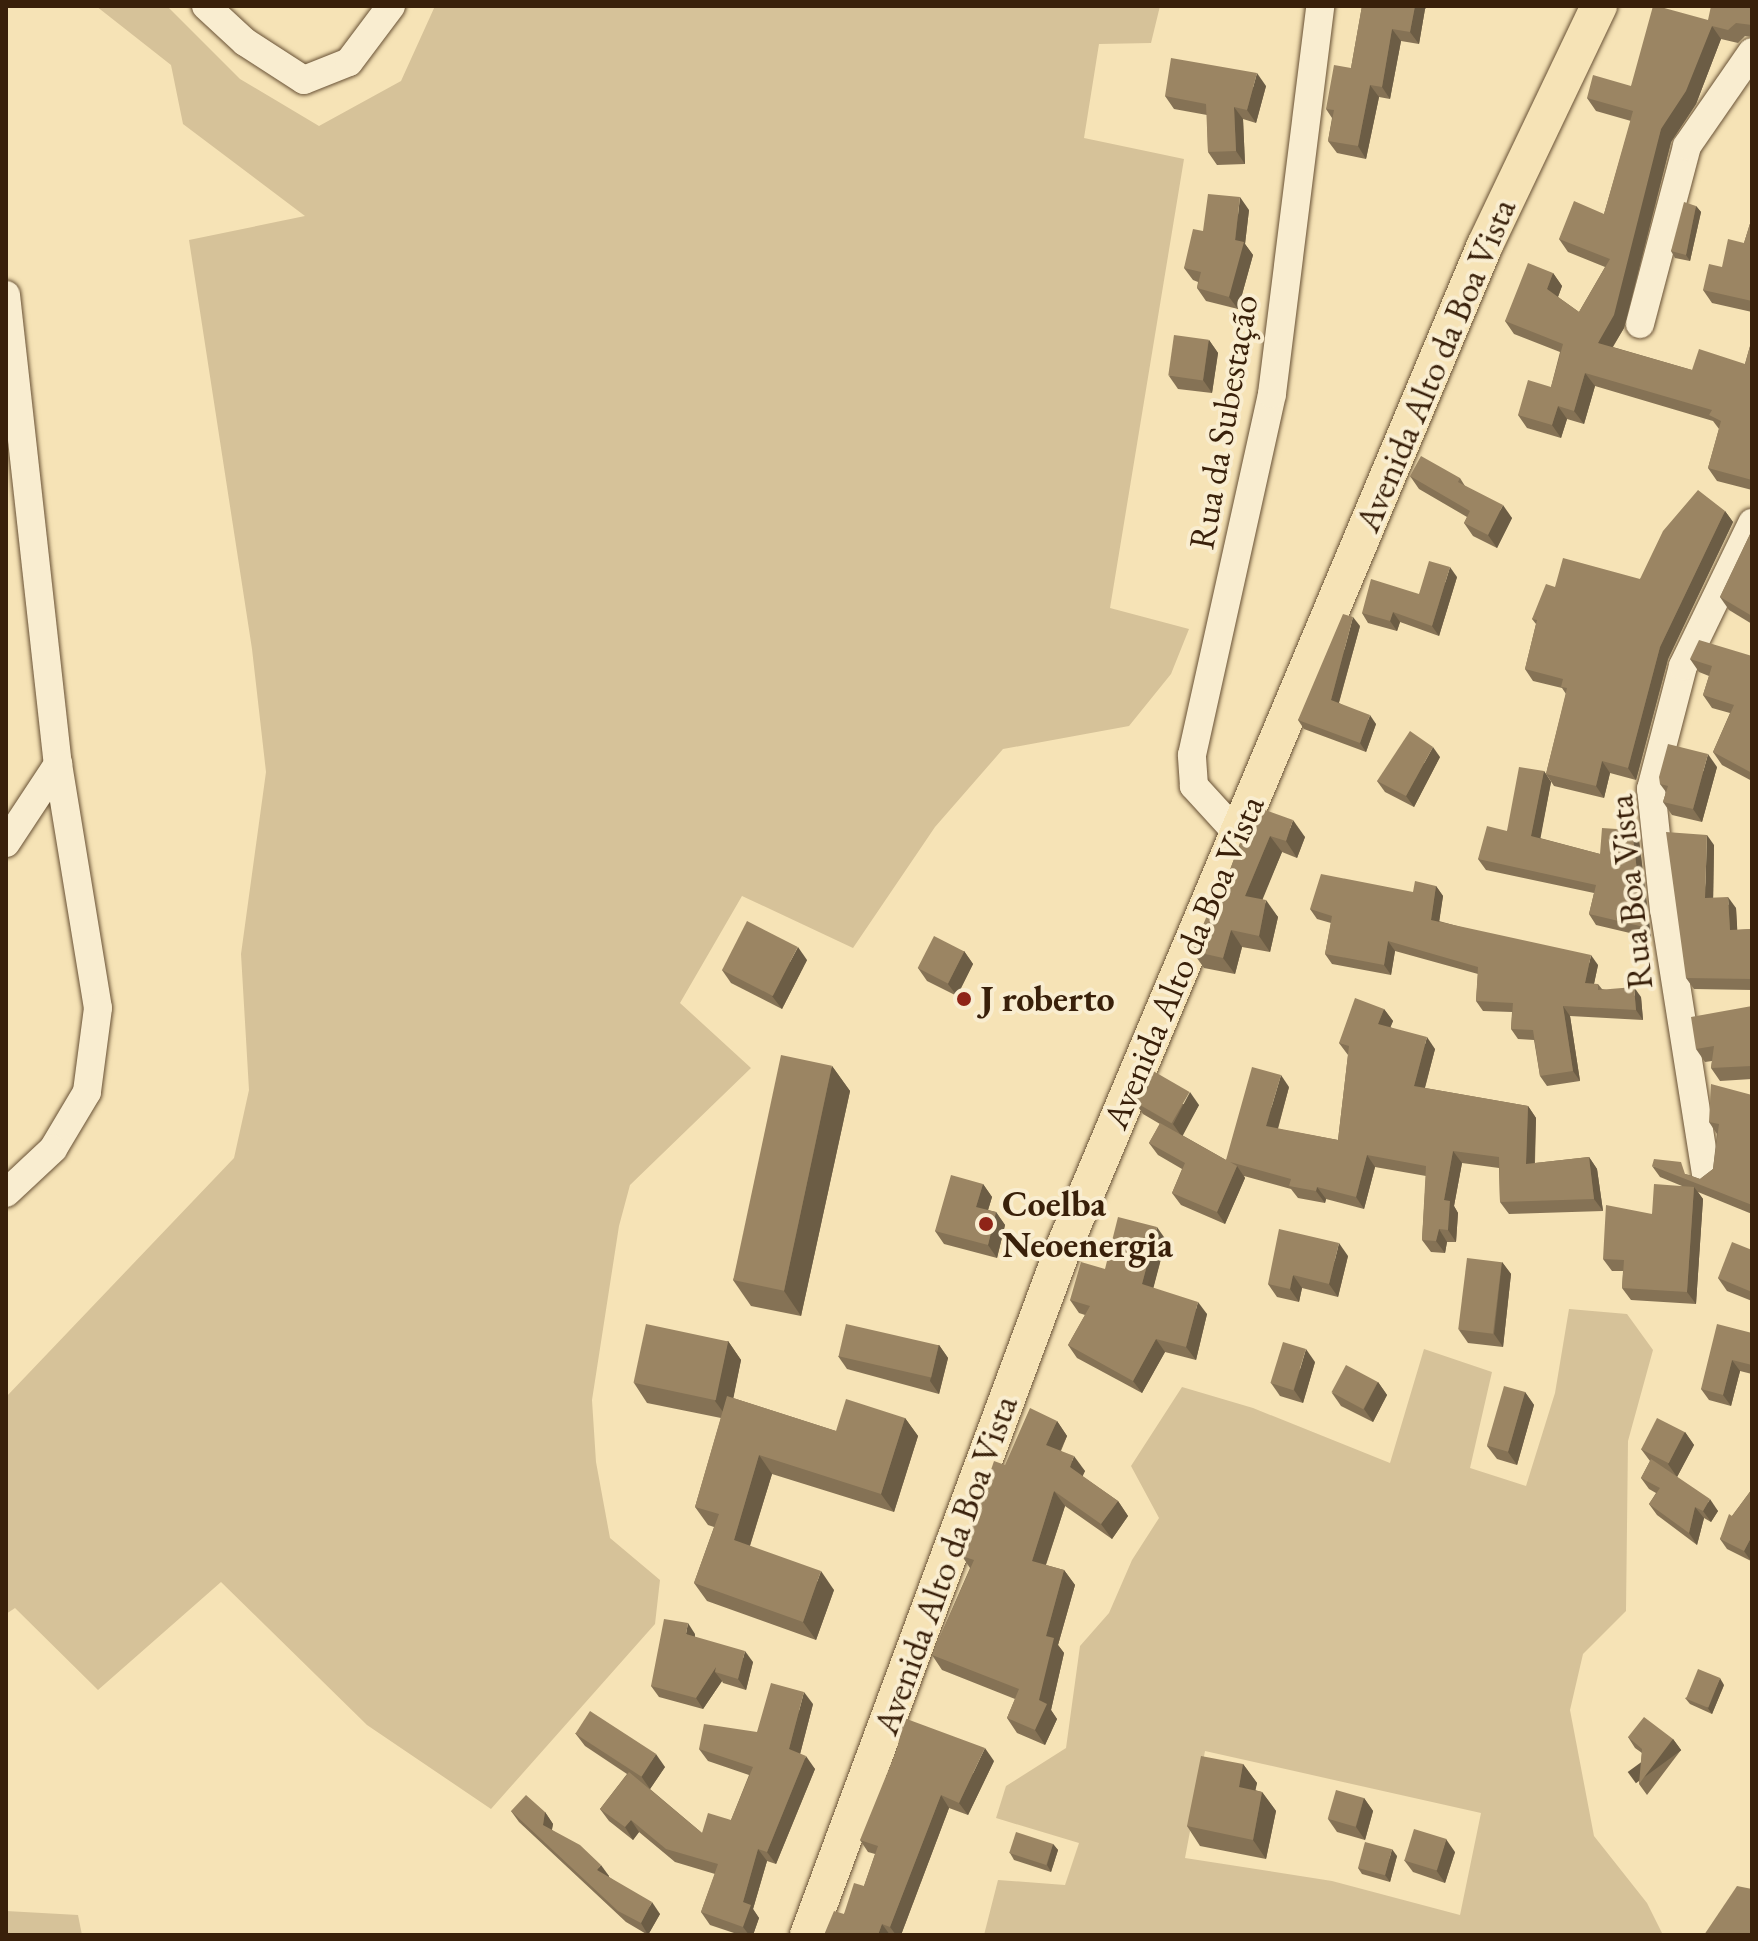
<!DOCTYPE html>
<html>
<head>
<meta charset="utf-8">
<style>
	body { margin:0 }
	#map { position:relative; width:1758px; height:1941px; overflow:hidden; background:#f6e3b6; font-family:"EB Garamond",serif }
	div>[style] { position:absolute }
	[style*='--x'] { left:calc(var(--x)*1px); top:calc(var(--y)*1px); width:calc(var(--w)*1px); rotate:calc(var(--a)*1deg) }
	.green>* { inset:0; background:#d6c299 }
	.roads { filter:drop-shadow(0 0 2px #685135) drop-shadow(0 0 2px #685135) }
	.minor>* { height:28px; margin:-14px; padding:0 14px; transform-origin:14px; border-radius:14px; background:#f9edd0 }
	.major>* { height:36px; margin:-18px; padding:0 18px; transform-origin:18px; border-radius:18px; background:#f6e3b6 }
	.wall>* { inset:0; background:#857255 }
	.shaded-wall>* { inset:0; background:#6c5d45; transform-origin:0 0 }
	.building>* { inset:0; background:#9b8563; transform-origin:0 0 }
	.dots>* { width:22px; height:22px; translate:-50% -50%; box-sizing:border-box; border:4px solid #f9edd0; border-radius:50% }
	span { translate:-50% -50%; white-space:nowrap; text-align:center; line-height:1.15; -webkit-text-stroke:8px #f9edd0; paint-order:stroke }
	.street-label { font-size:36px; color:#39200a }
	.poi-label { font-size:36px; color:#39200a; font-weight:700 }
	.left { translate:0 -50%; text-align:left }
	.frame { position:absolute; inset:0; border:8px solid #39200a; pointer-events:none }
</style>
</head>
<body>
<div id="map">
	<div class="green">
		<div style="clip-path:polygon(96px 6px,167px 6px,240px 79px,319px 126px,401px 81px,435px 6px,1160px 6px,1151px 43px,1099px 44px,1084px 138px,1184px 159px,1110px 608px,1189px 629px,1171px 674px,1129px 726px,1003px 749px,935px 827px,853px 948px,742px 896px,680px 1003px,751px 1068px,630px 1185px,619px 1226px,592px 1400px,596px 1462px,610px 1538px,660px 1580px,655px 1624px,491px 1809px,367px 1725px,221px 1582px,98px 1690px,15px 1608px,6px 1614px,6px 1397px,234px 1158px,249px 1090px,241px 954px,266px 772px,252px 649px,189px 240px,305px 216px,183px 124px,171px 65px)"></div>
		<div style="clip-path:polygon(evenodd,1569px 1309px,1627px 1314px,1653px 1350px,1628px 1441px,1626px 1611px,1583px 1654px,1570px 1710px,1594px 1836px,1647px 1903px,1663px 1935px,984px 1935px,998px 1880px,1065px 1885px,1079px 1843px,996px 1818px,1006px 1786px,1066px 1748px,1080px 1646px,1109px 1613px,1132px 1560px,1159px 1518px,1131px 1466px,1182px 1387px,1253px 1408px,1390px 1463px,1424px 1349px,1492px 1372px,1470px 1468px,1526px 1486px,1555px 1393px,1569px 1309px,1205px 1751px,1481px 1813px,1460px 1915px,1332px 1881px,1185px 1858px,1205px 1751px)"></div>
		<div style="clip-path:polygon(6px 1911px,78px 1915px,82px 1935px,6px 1935px)"></div>
	</div>
	<div class="roads">
		<div class="minor">
			<div style="--x:206;--y:6;--w:53;--a:42.7"></div>
			<div style="--x:245;--y:42;--w:70;--a:32.8"></div>
			<div style="--x:304;--y:80;--w:48;--a:-21.8"></div>
			<div style="--x:349;--y:62;--w:70;--a:-53.1"></div>
			<div style="--x:6;--y:295;--w:472;--a:83.7"></div>
			<div style="--x:58;--y:764;--w:247;--a:80.7"></div>
			<div style="--x:98;--y:1008;--w:85;--a:97.5"></div>
			<div style="--x:87;--y:1092;--w:66;--a:120.8"></div>
			<div style="--x:53;--y:1149;--w:64;--a:136.9"></div>
			<div style="--x:1640;--y:324;--w:184;--a:-75.2"></div>
			<div style="--x:1687;--y:146;--w:114;--a:-55.3"></div>
			<div style="--x:1237;--y:833;--w:64;--a:-132.5"></div>
			<div style="--x:1194;--y:786;--w:31;--a:-94"></div>
			<div style="--x:1192;--y:755;--w:370;--a:-77.5"></div>
			<div style="--x:1272;--y:394;--w:391;--a:-82.9"></div>
			<div style="--x:6;--y:843;--w:95;--a:-56.6"></div>
			<div style="--x:1706;--y:1174;--w:267;--a:-99"></div>
			<div style="--x:1664;--y:910;--w:122;--a:-96.1"></div>
			<div style="--x:1651;--y:789;--w:127;--a:-75.4"></div>
			<div style="--x:1683;--y:666;--w:159;--a:-64.2"></div>
		</div>
		<div class="major">
			<div style="--x:808;--y:1935;--w:726;--a:-69.62"></div>
			<div style="--x:1061;--y:1254;--w:1094;--a:-67.21"></div>
			<div style="--x:1485;--y:245;--w:265;--a:-64.5"></div>
		</div>
	</div>
	<div class="wall">
		<div style="clip-path:polygon(1362px 6px,1427px 6px,1425px 9px,1419px 44px,1401px 41px,1390px 99px,1379px 97px,1366px 159px,1337px 153px,1328px 141px,1332px 118px,1326px 109px,1351px 68px)"></div>
		<div style="clip-path:polygon(1752px 6px,1752px 37px,1745px 36px,1738px 43px,1721px 39px,1696px 104px,1671px 142px,1624px 328px,1613px 347px,1692px 370px,1745px 364px,1752px 339px,1752px 490px,1717px 481px,1708px 468px,1719px 429px,1713px 421px,1595px 386px,1584px 424px,1567px 419px,1561px 438px,1527px 428px,1518px 415px,1551px 387px,1560px 352px,1514px 334px,1505px 321px,1553px 273px,1562px 286px,1558px 297px,1579px 312px,1605px 267px,1568px 252px,1559px 239px,1604px 214px,1631px 121px,1596px 111px,1587px 98px,1631px 86px,1708px 20px)"></div>
		<div style="clip-path:polygon(1266px 86px,1256px 123px,1243px 119px,1245px 164px,1217px 165px,1208px 152px,1207px 115px,1174px 109px,1165px 96px)"></div>
		<div style="clip-path:polygon(1696px 206px,1701px 212px,1690px 261px,1675px 258px,1671px 251px)"></div>
		<div style="clip-path:polygon(1249px 210px,1245px 244px,1253px 255px,1238px 309px,1206px 301px,1197px 288px,1198px 282px,1193px 280px,1184px 268px,1203px 231px)"></div>
		<div style="clip-path:polygon(1752px 217px,1752px 312px,1712px 303px,1703px 290px,1744px 243px)"></div>
		<div style="clip-path:polygon(1209px 340px,1218px 353px,1212px 393px,1178px 389px,1169px 376px)"></div>
		<div style="clip-path:polygon(1410px 476px,1460px 478px,1465px 486px,1512px 518px,1497px 548px,1473px 536px,1464px 523px,1467px 517px,1419px 489px)"></div>
		<div style="clip-path:polygon(1725px 511px,1733px 522px,1668px 659px,1636px 780px,1610px 773px,1604px 798px,1554px 786px,1546px 774px,1566px 694px,1562px 688px,1533px 681px,1525px 669px,1536px 624px,1532px 619px,1555px 587px,1640px 579px)"></div>
		<div style="clip-path:polygon(1752px 530px,1752px 624px,1729px 610px,1720px 597px)"></div>
		<div style="clip-path:polygon(1457px 577px,1439px 636px,1400px 622px,1397px 631px,1368px 623px,1362px 613px,1419px 594px)"></div>
		<div style="clip-path:polygon(1360px 626px,1339px 703px,1376px 724px,1366px 752px,1304px 729px,1298px 720px)"></div>
		<div style="clip-path:polygon(1752px 656px,1752px 781px,1722px 765px,1713px 752px,1730px 713px,1712px 708px,1703px 695px,1709px 676px,1699px 672px,1690px 659px)"></div>
		<div style="clip-path:polygon(1440px 757px,1414px 807px,1385px 792px,1377px 781px)"></div>
		<div style="clip-path:polygon(1717px 767px,1702px 822px,1672px 815px,1663px 802px,1666px 792px,1660px 784px)"></div>
		<div style="clip-path:polygon(1544px 771px,1551px 782px,1540px 838px,1600px 854px,1632px 830px,1639px 840px,1651px 938px,1596px 925px,1589px 914px,1594px 893px,1486px 870px,1478px 859px,1507px 831px)"></div>
		<div style="clip-path:polygon(1254px 806px,1305px 837px,1297px 858px,1282px 852px,1262px 899px,1278px 917px,1270px 952px,1242px 947px,1235px 974px,1204px 968px,1192px 951px,1216px 907px)"></div>
		<div style="clip-path:polygon(1714px 845px,1713px 898px,1736px 908px,1737px 930px,1752px 929px,1752px 990px,1694px 989px,1686px 978px)"></div>
		<div style="clip-path:polygon(1436px 886px,1443px 896px,1439px 921px,1598px 965px,1594px 984px,1598px 984px,1602px 989px,1641px 997px,1643px 1020px,1570px 1016px,1580px 1081px,1547px 1086px,1540px 1076px,1534px 1040px,1518px 1039px,1511px 1029px,1512px 1012px,1483px 1011px,1476px 1001px,1478px 974px,1395px 951px,1391px 975px,1332px 964px,1325px 954px,1331px 923px,1317px 919px,1310px 909px,1413px 892px)"></div>
		<div style="clip-path:polygon(964px 951px,973px 964px,957px 996px,927px 981px,918px 968px)"></div>
		<div style="clip-path:polygon(807px 960px,782px 1009px,731px 983px,722px 970px)"></div>
		<div style="clip-path:polygon(1752px 1006px,1752px 1079px,1720px 1081px,1711px 1068px,1712px 1061px,1705px 1062px,1696px 1049px)"></div>
		<div style="clip-path:polygon(1384px 1009px,1393px 1021px,1390px 1027px,1435px 1049px,1425px 1088px,1528px 1106px,1536px 1118px,1535px 1163px,1589px 1157px,1597px 1169px,1603px 1211px,1509px 1214px,1500px 1202px,1499px 1168px,1462px 1163px,1454px 1206px,1458px 1213px,1456px 1242px,1447px 1242px,1445px 1253px,1431px 1252px,1422px 1240px,1426px 1176px,1375px 1167px,1364px 1209px,1326px 1199px,1325px 1203px,1298px 1198px,1291px 1189px,1244px 1176px,1245px 1178px,1225px 1224px,1181px 1205px,1172px 1193px,1182px 1169px,1158px 1155px,1149px 1143px,1160px 1124px,1143px 1114px,1134px 1101px,1199px 1105px,1182px 1135px,1226px 1160px,1289px 1087px,1278px 1129px,1338px 1140px,1348px 1055px,1339px 1043px)"></div>
		<div style="clip-path:polygon(832px 1066px,850px 1091px,801px 1316px,751px 1306px,733px 1280px)"></div>
		<div style="clip-path:polygon(1752px 1095px,1752px 1214px,1698px 1192px,1703px 1199px,1696px 1304px,1631px 1300px,1622px 1288px,1623px 1271px,1612px 1271px,1603px 1259px,1682px 1186px,1660px 1177px,1652px 1166px,1689px 1175px,1700px 1179px,1713px 1169px,1717px 1134px,1709px 1122px)"></div>
		<div style="clip-path:polygon(983px 1184px,992px 1197px,988px 1210px,996px 1212px,1005px 1225px,997px 1258px,944px 1244px,935px 1231px)"></div>
		<div style="clip-path:polygon(1166px 1240px,1153px 1288px,1207px 1314px,1196px 1360px,1165px 1352px,1142px 1393px,1077px 1358px,1068px 1345px,1085px 1315px,1079px 1313px,1070px 1300px,1105px 1269px)"></div>
		<div style="clip-path:polygon(1752px 1250px,1752px 1301px,1727px 1291px,1718px 1278px)"></div>
		<div style="clip-path:polygon(1348px 1256px,1338px 1297px,1302px 1288px,1299px 1302px,1277px 1297px,1268px 1284px)"></div>
		<div style="clip-path:polygon(1502px 1262px,1511px 1274px,1503px 1347px,1468px 1343px,1459px 1330px)"></div>
		<div style="clip-path:polygon(1752px 1333px,1752px 1374px,1740px 1371px,1731px 1406px,1709px 1400px,1701px 1389px)"></div>
		<div style="clip-path:polygon(728px 1341px,741px 1360px,733px 1398px,836px 1431px,905px 1418px,918px 1436px,894px 1512px,772px 1474px,750px 1546px,834px 1590px,816px 1640px,707px 1601px,694px 1583px,714px 1527px,708px 1525px,695px 1507px,721px 1418px,647px 1403px,634px 1383px)"></div>
		<div style="clip-path:polygon(939px 1345px,948px 1358px,939px 1394px,847px 1369px,838px 1356px)"></div>
		<div style="clip-path:polygon(1315px 1362px,1303px 1403px,1280px 1396px,1271px 1383px)"></div>
		<div style="clip-path:polygon(1378px 1382px,1387px 1395px,1373px 1422px,1341px 1406px,1332px 1393px)"></div>
		<div style="clip-path:polygon(1525px 1392px,1534px 1405px,1517px 1465px,1497px 1459px,1487px 1446px)"></div>
		<div style="clip-path:polygon(1057px 1421px,1067px 1436px,1061px 1451px,1085px 1471px,1082px 1476px,1118px 1501px,1128px 1516px,1112px 1539px,1065px 1506px,1046px 1565px,1064px 1570px,1075px 1585px,1058px 1645px,1064px 1653px,1051px 1710px,1057px 1719px,1045px 1745px,1017px 1733px,1007px 1718px,1015px 1699px,942px 1670px,932px 1655px,970px 1568px,962px 1556px)"></div>
		<div style="clip-path:polygon(1685px 1432px,1694px 1445px,1677px 1477px,1718px 1511px,1711px 1522px,1704px 1518px,1697px 1545px,1657px 1515px,1649px 1504px,1656px 1493px,1649px 1489px,1641px 1478px,1650px 1461px,1641px 1449px)"></div>
		<div style="clip-path:polygon(1752px 1489px,1752px 1560px,1751px 1561px,1727px 1549px,1720px 1539px,1732px 1516px)"></div>
		<div style="clip-path:polygon(695px 1634px,695px 1637px,753px 1662px,746px 1690px,723px 1683px,722px 1681px,703px 1709px,659px 1697px,651px 1686px)"></div>
		<div style="clip-path:polygon(1724px 1685px,1712px 1714px,1690px 1704px,1685px 1698px)"></div>
		<div style="clip-path:polygon(813px 1704px,800px 1754px,815px 1769px,776px 1864px,767px 1861px,753px 1909px,759px 1918px,753px 1935px,740px 1935px,710px 1925px,701px 1912px,715px 1874px,675px 1862px,639px 1832px,633px 1840px,609px 1821px,600px 1809px,627px 1774px,585px 1746px,575px 1733px,665px 1767px,650px 1789px,702px 1833px,731px 1820px,749px 1775px,708px 1761px,699px 1749px,757px 1732px)"></div>
		<div style="clip-path:polygon(1628px 1737px,1673px 1739px,1681px 1750px,1647px 1795px,1639px 1784px,1642px 1753px,1635px 1748px)"></div>
		<div style="clip-path:polygon(994px 1761px,968px 1815px,949px 1808px,901px 1935px,824px 1935px,844px 1914px,864px 1886px,875px 1854px,868px 1852px,860px 1840px)"></div>
		<div style="clip-path:polygon(1243px 1764px,1257px 1783px,1255px 1790px,1262px 1792px,1276px 1811px,1266px 1859px,1200px 1846px,1187px 1826px)"></div>
		<div style="clip-path:polygon(1364px 1798px,1373px 1811px,1365px 1840px,1337px 1832px,1328px 1819px)"></div>
		<div style="clip-path:polygon(511px 1811px,545px 1812px,553px 1824px,552px 1830px,609px 1876px,609px 1877px,660px 1914px,648px 1935px,626px 1922px,519px 1822px)"></div>
		<div style="clip-path:polygon(1053px 1844px,1058px 1850px,1051px 1872px,1014px 1860px,1010px 1853px)"></div>
		<div style="clip-path:polygon(1455px 1852px,1445px 1883px,1413px 1872px,1404px 1860px)"></div>
		<div style="clip-path:polygon(1397px 1856px,1390px 1882px,1362px 1874px,1358px 1868px)"></div>
	</div>
	<div class="shaded-wall">
		<div style="clip-path:polygon(1415px 6px,1427px 6px,1425px 9px,1419px 44px,1410px 32px)"></div>
		<div style="clip-path:polygon(1712px 26px,1721px 39px,1696px 104px,1671px 142px,1624px 328px,1607px 356px,1598px 343px,1661px 129px)"></div>
		<div style="clip-path:polygon(1392px 29px,1401px 41px,1390px 99px,1382px 87px)"></div>
		<div style="clip-path:polygon(1257px 73px,1266px 86px,1256px 123px,1247px 110px)"></div>
		<div style="clip-path:polygon(1370px 85px,1379px 97px,1366px 159px,1358px 146px)"></div>
		<div style="clip-path:polygon(1234px 107px,1243px 119px,1245px 164px,1236px 151px)"></div>
		<div style="clip-path:polygon(1240px 197px,1249px 210px,1245px 244px,1253px 255px,1238px 309px,1229px 297px)"></div>
		<div style="clip-path:polygon(1696px 206px,1701px 212px,1690px 261px,1686px 255px)"></div>
		<div style="clip-path:polygon(1553px 273px,1562px 286px,1556px 302px,1547px 289px)"></div>
		<div style="clip-path:polygon(1209px 340px,1218px 353px,1212px 393px,1203px 380px)"></div>
		<div style="clip-path:polygon(1585px 373px,1595px 386px,1584px 424px,1574px 411px)"></div>
		<div style="clip-path:polygon(1558px 406px,1567px 419px,1561px 438px,1552px 425px)"></div>
		<div style="clip-path:polygon(1503px 505px,1512px 518px,1497px 548px,1488px 535px)"></div>
		<div style="clip-path:polygon(1725px 511px,1733px 522px,1668px 659px,1636px 780px,1628px 768px,1660px 647px)"></div>
		<div style="clip-path:polygon(1450px 567px,1457px 577px,1439px 636px,1432px 626px)"></div>
		<div style="clip-path:polygon(1393px 612px,1400px 622px,1397px 631px,1390px 621px)"></div>
		<div style="clip-path:polygon(1353px 617px,1360px 626px,1337px 709px,1331px 700px)"></div>
		<div style="clip-path:polygon(1370px 715px,1376px 724px,1366px 752px,1360px 743px)"></div>
		<div style="clip-path:polygon(1433px 747px,1440px 757px,1414px 807px,1406px 796px)"></div>
		<div style="clip-path:polygon(1708px 754px,1717px 767px,1702px 822px,1693px 809px)"></div>
		<div style="clip-path:polygon(1602px 761px,1610px 773px,1604px 798px,1596px 786px)"></div>
		<div style="clip-path:polygon(1544px 771px,1551px 782px,1539px 846px,1531px 836px)"></div>
		<div style="clip-path:polygon(1293px 820px,1305px 837px,1297px 858px,1286px 841px)"></div>
		<div style="clip-path:polygon(1632px 830px,1639px 840px,1651px 938px,1644px 927px)"></div>
		<div style="clip-path:polygon(1707px 835px,1714px 845px,1713px 909px,1705px 898px)"></div>
		<div style="clip-path:polygon(1270px 836px,1282px 852px,1257px 913px,1245px 896px)"></div>
		<div style="clip-path:polygon(1436px 886px,1443px 896px,1438px 930px,1431px 920px)"></div>
		<div style="clip-path:polygon(1728px 897px,1736px 908px,1738px 941px,1730px 930px)"></div>
		<div style="clip-path:polygon(1266px 900px,1278px 917px,1270px 952px,1259px 936px)"></div>
		<div style="clip-path:polygon(1231px 930px,1242px 947px,1235px 974px,1223px 958px)"></div>
		<div style="clip-path:polygon(1388px 941px,1395px 951px,1391px 975px,1384px 965px)"></div>
		<div style="clip-path:polygon(798px 947px,807px 960px,782px 1009px,772px 996px)"></div>
		<div style="clip-path:polygon(964px 951px,973px 964px,957px 996px,948px 984px)"></div>
		<div style="clip-path:polygon(1591px 955px,1598px 965px,1592px 993px,1585px 983px)"></div>
		<div style="clip-path:polygon(1634px 987px,1641px 997px,1643px 1020px,1636px 1010px)"></div>
		<div style="clip-path:polygon(1563px 1006px,1570px 1016px,1580px 1081px,1573px 1071px)"></div>
		<div style="clip-path:polygon(1384px 1009px,1393px 1021px,1387px 1036px,1378px 1024px)"></div>
		<div style="clip-path:polygon(1427px 1037px,1435px 1049px,1422px 1098px,1414px 1086px)"></div>
		<div style="clip-path:polygon(832px 1066px,850px 1091px,801px 1316px,784px 1291px)"></div>
		<div style="clip-path:polygon(1281px 1075px,1289px 1087px,1275px 1138px,1266px 1126px)"></div>
		<div style="clip-path:polygon(1190px 1092px,1199px 1105px,1182px 1137px,1173px 1124px)"></div>
		<div style="clip-path:polygon(1528px 1106px,1536px 1118px,1534px 1176px,1526px 1164px)"></div>
		<div style="clip-path:polygon(1453px 1151px,1462px 1163px,1454px 1206px,1458px 1213px,1456px 1242px,1448px 1230px,1444px 1200px)"></div>
		<div style="clip-path:polygon(1367px 1155px,1375px 1167px,1364px 1209px,1356px 1197px)"></div>
		<div style="clip-path:polygon(1589px 1157px,1597px 1169px,1603px 1211px,1594px 1199px)"></div>
		<div style="clip-path:polygon(1237px 1166px,1245px 1178px,1225px 1224px,1217px 1212px)"></div>
		<div style="clip-path:polygon(983px 1184px,992px 1197px,985px 1220px,976px 1207px)"></div>
		<div style="clip-path:polygon(1317px 1187px,1326px 1199px,1325px 1203px,1316px 1191px)"></div>
		<div style="clip-path:polygon(1694px 1187px,1703px 1199px,1696px 1304px,1687px 1292px)"></div>
		<div style="clip-path:polygon(996px 1212px,1005px 1225px,997px 1258px,988px 1245px)"></div>
		<div style="clip-path:polygon(1157px 1227px,1166px 1240px,1151px 1297px,1142px 1284px)"></div>
		<div style="clip-path:polygon(1439px 1229px,1447px 1242px,1445px 1253px,1436px 1241px)"></div>
		<div style="clip-path:polygon(1339px 1243px,1348px 1256px,1338px 1297px,1329px 1284px)"></div>
		<div style="clip-path:polygon(1502px 1262px,1511px 1274px,1503px 1347px,1494px 1334px)"></div>
		<div style="clip-path:polygon(1293px 1275px,1302px 1288px,1299px 1302px,1290px 1289px)"></div>
		<div style="clip-path:polygon(1198px 1302px,1207px 1314px,1196px 1360px,1186px 1347px)"></div>
		<div style="clip-path:polygon(1156px 1339px,1165px 1352px,1142px 1393px,1133px 1381px)"></div>
		<div style="clip-path:polygon(728px 1341px,741px 1360px,729px 1420px,715px 1401px)"></div>
		<div style="clip-path:polygon(939px 1345px,948px 1358px,939px 1394px,930px 1381px)"></div>
		<div style="clip-path:polygon(1306px 1349px,1315px 1362px,1303px 1403px,1294px 1390px)"></div>
		<div style="clip-path:polygon(1732px 1360px,1740px 1371px,1731px 1406px,1723px 1395px)"></div>
		<div style="clip-path:polygon(1378px 1382px,1387px 1395px,1373px 1422px,1364px 1409px)"></div>
		<div style="clip-path:polygon(1525px 1392px,1534px 1405px,1517px 1465px,1508px 1452px)"></div>
		<div style="clip-path:polygon(905px 1418px,918px 1436px,894px 1512px,881px 1494px)"></div>
		<div style="clip-path:polygon(1057px 1421px,1067px 1436px,1056px 1460px,1046px 1445px)"></div>
		<div style="clip-path:polygon(1685px 1432px,1694px 1445px,1677px 1477px,1668px 1464px)"></div>
		<div style="clip-path:polygon(759px 1455px,772px 1474px,746px 1558px,734px 1540px)"></div>
		<div style="clip-path:polygon(1074px 1456px,1085px 1471px,1080px 1482px,1070px 1467px)"></div>
		<div style="clip-path:polygon(1054px 1491px,1065px 1506px,1042px 1576px,1032px 1561px)"></div>
		<div style="clip-path:polygon(1710px 1499px,1718px 1511px,1711px 1522px,1703px 1511px)"></div>
		<div style="clip-path:polygon(1118px 1501px,1128px 1516px,1112px 1539px,1101px 1524px)"></div>
		<div style="clip-path:polygon(1695px 1507px,1704px 1518px,1697px 1545px,1689px 1533px)"></div>
		<div style="clip-path:polygon(1752px 1536px,1752px 1560px,1751px 1561px,1744px 1551px)"></div>
		<div style="clip-path:polygon(1064px 1570px,1075px 1585px,1058px 1645px,1064px 1653px,1051px 1710px,1057px 1719px,1045px 1745px,1035px 1730px,1046px 1636px)"></div>
		<div style="clip-path:polygon(821px 1571px,834px 1590px,816px 1640px,803px 1622px)"></div>
		<div style="clip-path:polygon(688px 1623px,695px 1634px,694px 1646px,686px 1634px)"></div>
		<div style="clip-path:polygon(745px 1651px,753px 1662px,746px 1690px,738px 1679px)"></div>
		<div style="clip-path:polygon(716px 1667px,715px 1672px,722px 1681px,703px 1709px,696px 1698px)"></div>
		<div style="clip-path:polygon(1720px 1678px,1724px 1685px,1712px 1714px,1707px 1707px)"></div>
		<div style="clip-path:polygon(804px 1692px,813px 1704px,798px 1762px,789px 1749px)"></div>
		<div style="left:1673px;top:1739px;width:14px;height:56px;rotate:54deg"></div>
		<div style="clip-path:polygon(985px 1748px,994px 1761px,968px 1815px,959px 1803px)"></div>
		<div style="clip-path:polygon(656px 1754px,665px 1767px,650px 1789px,641px 1776px)"></div>
		<div style="clip-path:polygon(806px 1756px,815px 1769px,776px 1864px,767px 1852px)"></div>
		<div style="clip-path:polygon(1243px 1764px,1257px 1783px,1252px 1807px,1239px 1787px)"></div>
		<div style="clip-path:polygon(1262px 1792px,1276px 1811px,1266px 1859px,1253px 1840px)"></div>
		<div style="clip-path:polygon(941px 1795px,949px 1808px,901px 1935px,896px 1935px,890px 1927px)"></div>
		<div style="clip-path:polygon(1364px 1798px,1373px 1811px,1365px 1840px,1356px 1827px)"></div>
		<div style="clip-path:polygon(545px 1812px,553px 1824px,550px 1837px,543px 1825px)"></div>
		<div style="clip-path:polygon(631px 1820px,639px 1832px,633px 1840px,625px 1827px)"></div>
		<div style="clip-path:polygon(1446px 1839px,1455px 1852px,1445px 1883px,1436px 1870px)"></div>
		<div style="clip-path:polygon(1053px 1844px,1058px 1850px,1051px 1872px,1047px 1865px)"></div>
		<div style="clip-path:polygon(758px 1849px,767px 1861px,753px 1909px,759px 1918px,753px 1935px,749px 1935px,743px 1927px,743px 1902px)"></div>
		<div style="clip-path:polygon(1392px 1849px,1397px 1856px,1390px 1882px,1385px 1875px)"></div>
		<div style="clip-path:polygon(601px 1865px,609px 1876px,605px 1882px,597px 1870px)"></div>
		<div style="clip-path:polygon(652px 1902px,660px 1914px,648px 1935px,641px 1923px)"></div>
		<div style="clip-path:polygon(882px 1924px,890px 1935px,878px 1935px)"></div>
	</div>
	<div class="building">
		<div style="clip-path:polygon(1362px 6px,1415px 6px,1410px 32px,1392px 29px,1382px 87px,1370px 85px,1358px 146px,1328px 141px,1334px 110px,1326px 109px,1334px 65px,1351px 68px)"></div>
		<div style="clip-path:polygon(1653px 6px,1657px 6px,1708px 20px,1711px 6px,1752px 6px,1752px 25px,1736px 23px,1728px 30px,1712px 26px,1686px 91px,1661px 129px,1614px 315px,1598px 343px,1692px 370px,1699px 349px,1745px 364px,1752px 339px,1752px 480px,1708px 468px,1721px 421px,1709px 415px,1712px 410px,1585px 373px,1574px 411px,1558px 406px,1552px 425px,1518px 415px,1528px 380px,1551px 387px,1563px 344px,1505px 321px,1528px 263px,1553px 273px,1547px 289px,1579px 312px,1610px 259px,1559px 239px,1574px 201px,1604px 214px,1633px 111px,1587px 98px,1593px 75px,1631px 86px)"></div>
		<div style="clip-path:polygon(1171px 58px,1257px 73px,1247px 110px,1234px 107px,1236px 151px,1208px 152px,1206px 104px,1165px 96px)"></div>
		<div style="clip-path:polygon(1208px 194px,1240px 197px,1235px 240px,1244px 242px,1229px 297px,1197px 288px,1201px 272px,1184px 268px,1193px 229px,1203px 231px)"></div>
		<div style="clip-path:polygon(1684px 202px,1696px 206px,1686px 255px,1671px 251px)"></div>
		<div style="clip-path:polygon(1752px 217px,1752px 301px,1703px 290px,1709px 264px,1722px 267px,1728px 239px,1744px 243px)"></div>
		<div style="left:1174px;top:335px;width:35px;height:41px;rotate:8deg"></div>
		<div style="clip-path:polygon(1421px 456px,1460px 478px,1458px 482px,1503px 505px,1488px 535px,1464px 523px,1470px 511px,1410px 476px)"></div>
		<div style="clip-path:polygon(1698px 490px,1725px 511px,1660px 647px,1628px 768px,1602px 761px,1596px 786px,1546px 774px,1567px 688px,1561px 687px,1563px 679px,1525px 669px,1537px 620px,1532px 619px,1546px 584px,1555px 587px,1563px 558px,1640px 579px,1663px 531px)"></div>
		<div style="clip-path:polygon(1752px 530px,1752px 616px,1720px 597px)"></div>
		<div style="clip-path:polygon(1429px 561px,1450px 567px,1432px 626px,1393px 612px,1390px 621px,1362px 613px,1371px 579px,1419px 594px)"></div>
		<div style="clip-path:polygon(1343px 614px,1353px 617px,1331px 700px,1370px 715px,1360px 743px,1298px 720px)"></div>
		<div style="clip-path:polygon(1699px 640px,1752px 656px,1752px 773px,1713px 752px,1734px 705px,1703px 695px,1712px 666px,1690px 659px)"></div>
		<div style="clip-path:polygon(1410px 731px,1433px 747px,1406px 796px,1377px 781px)"></div>
		<div style="clip-path:polygon(1668px 744px,1708px 754px,1693px 809px,1663px 802px,1668px 786px,1660px 784px,1659px 777px)"></div>
		<div style="clip-path:polygon(1519px 767px,1544px 771px,1531px 836px,1600px 854px,1602px 828px,1632px 830px,1644px 927px,1589px 914px,1596px 885px,1478px 859px,1487px 826px,1507px 831px)"></div>
		<div style="clip-path:polygon(1254px 806px,1293px 820px,1286px 841px,1270px 836px,1245px 896px,1266px 900px,1259px 936px,1231px 930px,1223px 958px,1192px 951px,1211px 906px,1216px 907px)"></div>
		<div style="clip-path:polygon(1666px 832px,1707px 835px,1705px 898px,1728px 897px,1730px 930px,1752px 929px,1752px 979px,1686px 978px)"></div>
		<div style="clip-path:polygon(1321px 874px,1413px 892px,1415px 881px,1436px 886px,1431px 920px,1591px 955px,1585px 983px,1598px 984px,1598px 990px,1634px 987px,1636px 1010px,1563px 1006px,1573px 1071px,1540px 1076px,1533px 1030px,1511px 1029px,1513px 1003px,1476px 1001px,1478px 967px,1388px 941px,1384px 965px,1325px 954px,1332px 916px,1310px 909px)"></div>
		<div style="left:747px;top:921px;width:57px;height:55px;rotate:27deg"></div>
		<div style="left:934px;top:936px;width:34px;height:36px;rotate:27deg"></div>
		<div style="clip-path:polygon(1355px 998px,1384px 1009px,1378px 1024px,1427px 1037px,1414px 1086px,1528px 1106px,1526px 1164px,1589px 1157px,1594px 1199px,1500px 1202px,1499px 1157px,1453px 1151px,1444px 1200px,1450px 1201px,1448px 1230px,1439px 1229px,1436px 1241px,1422px 1240px,1426px 1166px,1367px 1155px,1356px 1197px,1317px 1187px,1316px 1191px,1289px 1186px,1291px 1179px,1230px 1162px,1237px 1166px,1217px 1212px,1172px 1193px,1185px 1163px,1149px 1143px,1160px 1123px,1226px 1160px,1252px 1067px,1281px 1075px,1266px 1126px,1338px 1140px,1349px 1046px,1339px 1043px)"></div>
		<div style="clip-path:polygon(1752px 1006px,1752px 1066px,1711px 1068px,1714px 1046px,1696px 1049px,1691px 1017px)"></div>
		<div style="left:781px;top:1055px;width:52px;height:230px;rotate:12deg"></div>
		<div style="left:1148px;top:1068px;width:48px;height:36px;rotate:30deg"></div>
		<div style="clip-path:polygon(1711px 1084px,1752px 1095px,1752px 1205px,1652px 1166px,1654px 1159px,1681px 1162px,1685px 1174px,1700px 1179px,1713px 1169px,1719px 1124px,1709px 1122px)"></div>
		<div style="clip-path:polygon(951px 1175px,983px 1184px,976px 1207px,996px 1212px,988px 1245px,935px 1231px)"></div>
		<div style="clip-path:polygon(1654px 1184px,1694px 1187px,1687px 1292px,1622px 1288px,1624px 1260px,1603px 1259px,1606px 1205px,1652px 1214px)"></div>
		<div style="clip-path:polygon(1118px 1217px,1157px 1227px,1142px 1284px,1198px 1302px,1186px 1347px,1156px 1339px,1133px 1381px,1068px 1345px,1090px 1306px,1070px 1300px,1081px 1262px,1105px 1269px)"></div>
		<div style="clip-path:polygon(1279px 1229px,1339px 1243px,1329px 1284px,1293px 1275px,1290px 1289px,1268px 1284px)"></div>
		<div style="clip-path:polygon(1732px 1242px,1752px 1250px,1752px 1292px,1718px 1278px)"></div>
		<div style="left:1467px;top:1258px;width:35px;height:72px;rotate:7deg"></div>
		<div style="left:646px;top:1324px;width:84px;height:60px;rotate:12deg"></div>
		<div style="left:846px;top:1324px;width:95px;height:33px;rotate:13deg"></div>
		<div style="clip-path:polygon(1717px 1324px,1752px 1333px,1752px 1365px,1732px 1360px,1723px 1395px,1701px 1389px)"></div>
		<div style="left:1283px;top:1342px;width:24px;height:43px;rotate:17deg"></div>
		<div style="left:1346px;top:1365px;width:36px;height:31px;rotate:28deg"></div>
		<div style="left:1504px;top:1386px;width:22px;height:62px;rotate:16deg"></div>
		<div style="clip-path:polygon(727px 1396px,836px 1431px,846px 1399px,905px 1418px,881px 1494px,759px 1455px,734px 1540px,821px 1571px,803px 1622px,694px 1583px,719px 1514px,695px 1507px)"></div>
		<div style="clip-path:polygon(1030px 1408px,1057px 1421px,1046px 1445px,1074px 1456px,1070px 1467px,1118px 1501px,1101px 1524px,1054px 1491px,1032px 1561px,1064px 1570px,1046px 1636px,1054px 1638px,1039px 1700px,1047px 1704px,1035px 1730px,1007px 1718px,1019px 1689px,932px 1655px,974px 1560px,962px 1556px,994px 1461px,1005px 1465px)"></div>
		<div style="left:1657px;top:1418px;width:31px;height:35px;rotate:27deg"></div>
		<div style="clip-path:polygon(1651px 1459px,1710px 1499px,1703px 1511px,1695px 1507px,1689px 1533px,1649px 1504px,1660px 1488px,1641px 1478px)"></div>
		<div style="clip-path:polygon(1752px 1489px,1752px 1536px,1744px 1551px,1720px 1539px,1729px 1514px,1732px 1516px)"></div>
		<div style="clip-path:polygon(664px 1619px,688px 1623px,686px 1634px,745px 1651px,738px 1679px,715px 1672px,716px 1667px,696px 1698px,651px 1686px)"></div>
		<div style="left:1698px;top:1669px;width:24px;height:32px;rotate:22deg"></div>
		<div style="clip-path:polygon(771px 1683px,804px 1692px,789px 1749px,806px 1756px,767px 1852px,758px 1849px,743px 1902px,751px 1905px,743px 1927px,701px 1912px,718px 1864px,666px 1849px,631px 1820px,625px 1827px,600px 1809px,629px 1772px,702px 1833px,708px 1813px,731px 1820px,753px 1767px,699px 1749px,704px 1724px,757px 1732px)"></div>
		<div style="left:590px;top:1711px;width:79px;height:27px;rotate:33deg"></div>
		<div style="clip-path:polygon(1644px 1717px,1673px 1739px,1639px 1784px,1642px 1749px,1628px 1737px)"></div>
		<div style="clip-path:polygon(904px 1718px,985px 1748px,959px 1803px,941px 1795px,890px 1927px,882px 1924px,878px 1935px,824px 1935px,834px 1911px,844px 1914px,854px 1883px,864px 1886px,878px 1846px,860px 1840px,897px 1749px)"></div>
		<div style="clip-path:polygon(1201px 1756px,1243px 1764px,1239px 1787px,1262px 1792px,1253px 1840px,1187px 1826px)"></div>
		<div style="left:1336px;top:1790px;width:29px;height:30px;rotate:16deg"></div>
		<div style="clip-path:polygon(526px 1795px,545px 1812px,543px 1825px,580px 1845px,601px 1865px,597px 1870px,652px 1902px,641px 1923px,618px 1911px,511px 1811px)"></div>
		<div style="left:1414px;top:1829px;width:34px;height:33px;rotate:17deg"></div>
		<div style="left:1016px;top:1832px;width:39px;height:22px;rotate:18deg"></div>
		<div style="left:1365px;top:1842px;width:28px;height:27px;rotate:15deg"></div>
		<div style="clip-path:polygon(1737px 1886px,1752px 1889px,1752px 1935px,1704px 1935px)"></div>
	</div>
	<div class="dots">
		<div style="left:964px;top:999px;background:#8f2418"></div>
		<div style="left:986px;top:1224px;background:#8f2418"></div>
	</div>
	<div class="street-label">
		<span style="left:1435px;top:365px;rotate:-67deg">Avenida Alto da Boa Vista</span>
		<span style="left:1223px;top:422px;rotate:-80deg">Rua da Subestação</span>
		<span style="left:1630px;top:892px;rotate:-96deg">Rua Boa Vista</span>
		<span style="left:1183px;top:962px;rotate:-67deg">Avenida Alto da Boa Vista</span>
		<span style="left:945px;top:1565px;rotate:-70deg">Avenida Alto da Boa Vista</span>
	</div>
	<div class="poi-label">
		<span class="left" style="left:980px;top:999px">J roberto</span>
		<span class="left" style="left:1002px;top:1224px">Coelba<br>Neoenergia</span>
	</div>
	<div class="frame"></div>
</div>
</body>
</html>
